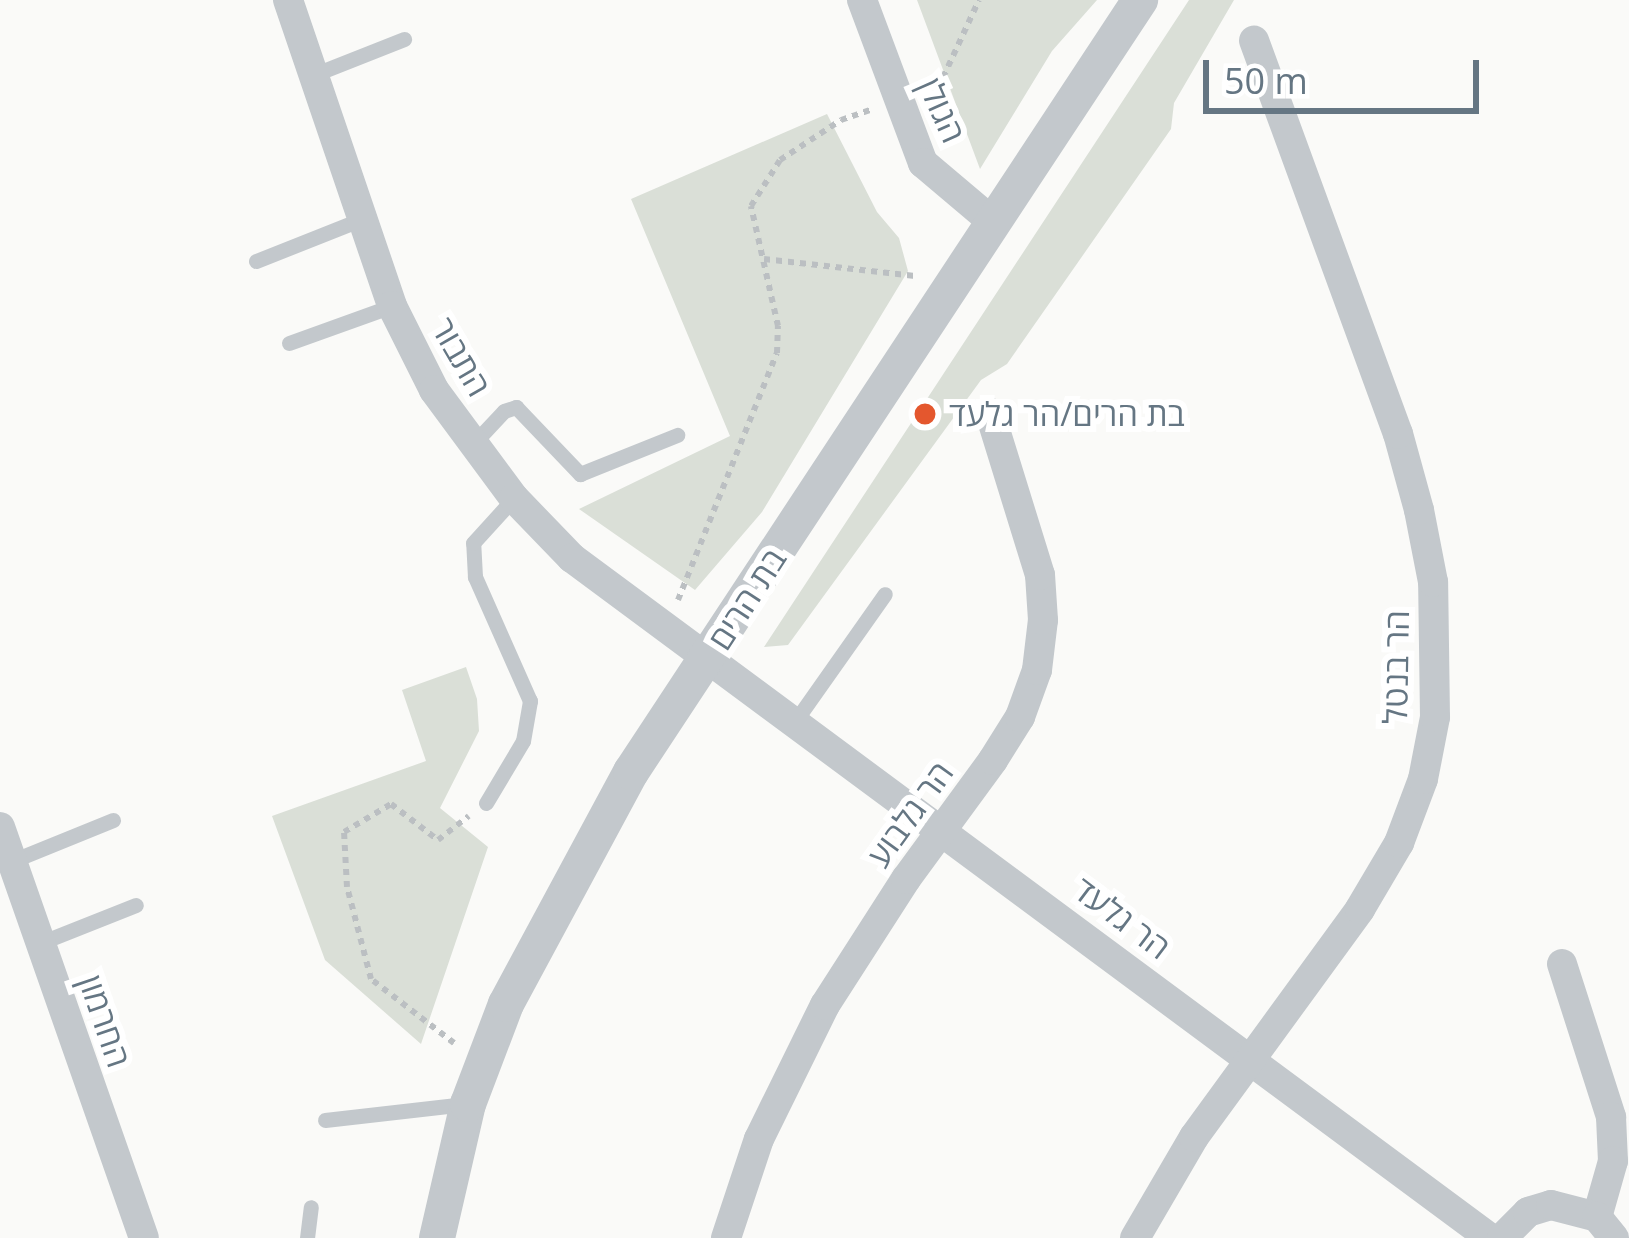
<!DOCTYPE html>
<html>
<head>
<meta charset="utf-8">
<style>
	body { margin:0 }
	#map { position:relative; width:1629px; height:1238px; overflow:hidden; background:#fafaf8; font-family:"Open Sans","Noto Sans Hebrew",sans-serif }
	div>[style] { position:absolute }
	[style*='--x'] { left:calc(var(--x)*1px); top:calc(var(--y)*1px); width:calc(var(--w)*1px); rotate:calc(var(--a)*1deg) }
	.green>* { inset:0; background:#dadfd7 }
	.path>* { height:6px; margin-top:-3px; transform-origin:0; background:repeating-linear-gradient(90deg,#bbbfc2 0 6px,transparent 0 12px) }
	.service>* { height:15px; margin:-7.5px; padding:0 7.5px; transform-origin:7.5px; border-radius:7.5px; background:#c3c8cc }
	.minor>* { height:30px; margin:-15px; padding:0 15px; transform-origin:15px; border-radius:15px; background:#c3c8cc }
	.tertiary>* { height:36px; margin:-18px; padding:0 18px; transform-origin:18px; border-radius:18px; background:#c3c8cc }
	.dots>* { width:33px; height:33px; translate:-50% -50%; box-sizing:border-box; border:6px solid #fff; border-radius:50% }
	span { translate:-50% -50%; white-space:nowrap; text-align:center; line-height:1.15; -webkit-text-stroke:12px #fff; paint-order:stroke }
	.street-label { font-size:33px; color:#657683 }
	.poi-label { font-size:33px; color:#657683 }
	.left { translate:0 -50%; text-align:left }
	.scale { position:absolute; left:1203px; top:60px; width:276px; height:54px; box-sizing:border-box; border:6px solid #657683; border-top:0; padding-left:15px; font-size:36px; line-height:42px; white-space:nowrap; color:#657683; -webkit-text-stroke:9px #fff; paint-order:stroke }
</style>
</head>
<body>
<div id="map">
	<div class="green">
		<div style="clip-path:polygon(917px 0,1097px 0,1052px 51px,980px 169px)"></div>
		<div style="clip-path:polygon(1189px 0,1234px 0,1174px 103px,1171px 129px,1007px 364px,981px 380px,788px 645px,764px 647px)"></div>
		<div style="clip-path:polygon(827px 114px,877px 212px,899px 238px,908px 271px,762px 512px,695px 590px,579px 509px,730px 436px,631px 199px)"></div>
		<div style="clip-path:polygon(466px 667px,477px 699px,479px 731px,440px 808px,488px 847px,421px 1044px,325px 960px,272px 816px,426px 761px,402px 690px)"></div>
	</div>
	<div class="path">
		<div style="--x:933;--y:99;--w:109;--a:-65.1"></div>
		<div style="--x:764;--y:259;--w:152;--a:6.4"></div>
		<div style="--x:678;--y:600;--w:266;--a:-68.2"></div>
		<div style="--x:777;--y:353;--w:27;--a:-88"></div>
		<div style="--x:778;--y:326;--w:123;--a:-102.7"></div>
		<div style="--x:751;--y:206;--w:54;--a:-57.8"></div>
		<div style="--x:780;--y:160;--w:73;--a:-33.3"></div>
		<div style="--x:841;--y:120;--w:31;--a:-19"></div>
		<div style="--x:454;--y:1043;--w:105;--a:-142.4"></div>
		<div style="--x:371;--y:979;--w:95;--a:-104.6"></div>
		<div style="--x:347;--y:887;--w:55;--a:-93.1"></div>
		<div style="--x:344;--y:832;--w:55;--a:-30.8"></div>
		<div style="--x:391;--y:804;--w:59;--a:37.5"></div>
		<div style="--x:438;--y:840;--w:39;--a:-38"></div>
	</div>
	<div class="service">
		<div style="--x:313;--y:75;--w:98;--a:-21.6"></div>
		<div style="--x:256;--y:261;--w:114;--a:-21.6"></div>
		<div style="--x:289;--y:343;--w:109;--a:-19.8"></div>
		<div style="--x:473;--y:444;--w:45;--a:-46.8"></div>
		<div style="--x:504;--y:411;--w:13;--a:-18"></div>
		<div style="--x:516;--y:407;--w:93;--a:46.3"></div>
		<div style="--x:580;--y:474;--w:105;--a:-21.9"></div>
		<div style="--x:796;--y:720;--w:154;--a:-54.8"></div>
		<div style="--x:486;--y:803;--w:72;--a:-59.2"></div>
		<div style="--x:523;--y:741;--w:41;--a:-80.1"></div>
		<div style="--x:530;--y:701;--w:136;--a:-113.9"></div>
		<div style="--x:475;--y:577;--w:34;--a:-93"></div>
		<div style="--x:473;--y:543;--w:61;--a:-47.7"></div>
		<div style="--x:12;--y:861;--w:109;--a:-22.1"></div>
		<div style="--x:40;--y:943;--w:103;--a:-21.6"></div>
		<div style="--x:325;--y:1120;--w:141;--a:-6.5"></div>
		<div style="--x:307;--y:1238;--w:31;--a:-83"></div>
	</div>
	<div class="minor">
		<div style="--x:288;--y:0;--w:323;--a:71.2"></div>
		<div style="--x:392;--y:306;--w:94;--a:63.4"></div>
		<div style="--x:434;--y:390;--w:134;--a:53.5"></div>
		<div style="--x:514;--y:498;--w:83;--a:46"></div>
		<div style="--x:572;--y:558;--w:1142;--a:36.53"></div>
		<div style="--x:862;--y:0;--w:174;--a:69.5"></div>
		<div style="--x:923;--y:163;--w:93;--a:40.2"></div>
		<div style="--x:0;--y:827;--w:435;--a:70.7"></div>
		<div style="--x:1562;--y:964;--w:161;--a:72.2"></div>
		<div style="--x:1611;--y:1117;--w:44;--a:87.4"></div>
		<div style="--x:1613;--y:1161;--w:58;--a:105.9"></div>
		<div style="--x:726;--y:1238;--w:104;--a:-71.6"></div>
		<div style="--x:759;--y:1139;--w:149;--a:-63.8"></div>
		<div style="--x:825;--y:1005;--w:150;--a:-57.3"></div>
		<div style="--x:906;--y:879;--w:147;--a:-53.8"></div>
		<div style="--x:993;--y:760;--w:51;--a:-57.9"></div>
		<div style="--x:1020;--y:717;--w:50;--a:-70.1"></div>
		<div style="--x:1037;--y:670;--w:50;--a:-83.2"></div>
		<div style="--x:1043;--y:620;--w:45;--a:-93.8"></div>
		<div style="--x:1040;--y:575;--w:170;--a:-107.2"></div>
		<div style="--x:1135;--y:1238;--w:117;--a:-59.7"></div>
		<div style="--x:1194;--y:1137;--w:282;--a:-53.9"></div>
		<div style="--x:1360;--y:909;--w:77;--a:-59.4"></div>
		<div style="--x:1399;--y:843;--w:68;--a:-69.4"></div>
		<div style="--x:1423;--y:779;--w:63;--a:-79"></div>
		<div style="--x:1435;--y:717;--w:135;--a:-90.8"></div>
		<div style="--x:1433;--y:582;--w:73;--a:-101"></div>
		<div style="--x:1419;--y:510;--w:79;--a:-105.4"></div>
		<div style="--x:1398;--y:434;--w:419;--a:-110.1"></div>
		<div style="--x:1502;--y:1238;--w:37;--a:-45"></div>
		<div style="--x:1528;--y:1212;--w:24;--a:-17"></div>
		<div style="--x:1551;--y:1205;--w:48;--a:14.6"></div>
		<div style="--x:1597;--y:1217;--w:27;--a:51"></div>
	</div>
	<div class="tertiary">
		<div style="--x:437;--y:1238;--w:138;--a:-77"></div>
		<div style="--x:468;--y:1104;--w:107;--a:-69.2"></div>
		<div style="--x:506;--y:1004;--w:264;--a:-61.7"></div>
		<div style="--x:631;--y:772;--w:925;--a:-56.6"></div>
	</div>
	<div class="dots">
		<div style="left:925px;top:414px;background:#e4572e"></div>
	</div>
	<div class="street-label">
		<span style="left:942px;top:110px;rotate:66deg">הגולן</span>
		<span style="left:461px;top:357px;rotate:60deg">התבור</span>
		<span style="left:747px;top:599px;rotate:-57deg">בת הרים</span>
		<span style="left:1396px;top:667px;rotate:-89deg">הר בנטל</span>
		<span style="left:910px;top:814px;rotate:-54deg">הר גלבוע</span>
		<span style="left:1122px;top:918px;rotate:37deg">הר גלעד</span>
		<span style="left:105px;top:1021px;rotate:71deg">החרמון</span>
	</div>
	<div class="poi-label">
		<span class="left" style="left:949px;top:414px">בת הרים/הר גלעד</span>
	</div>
	<div class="scale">50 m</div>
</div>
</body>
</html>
